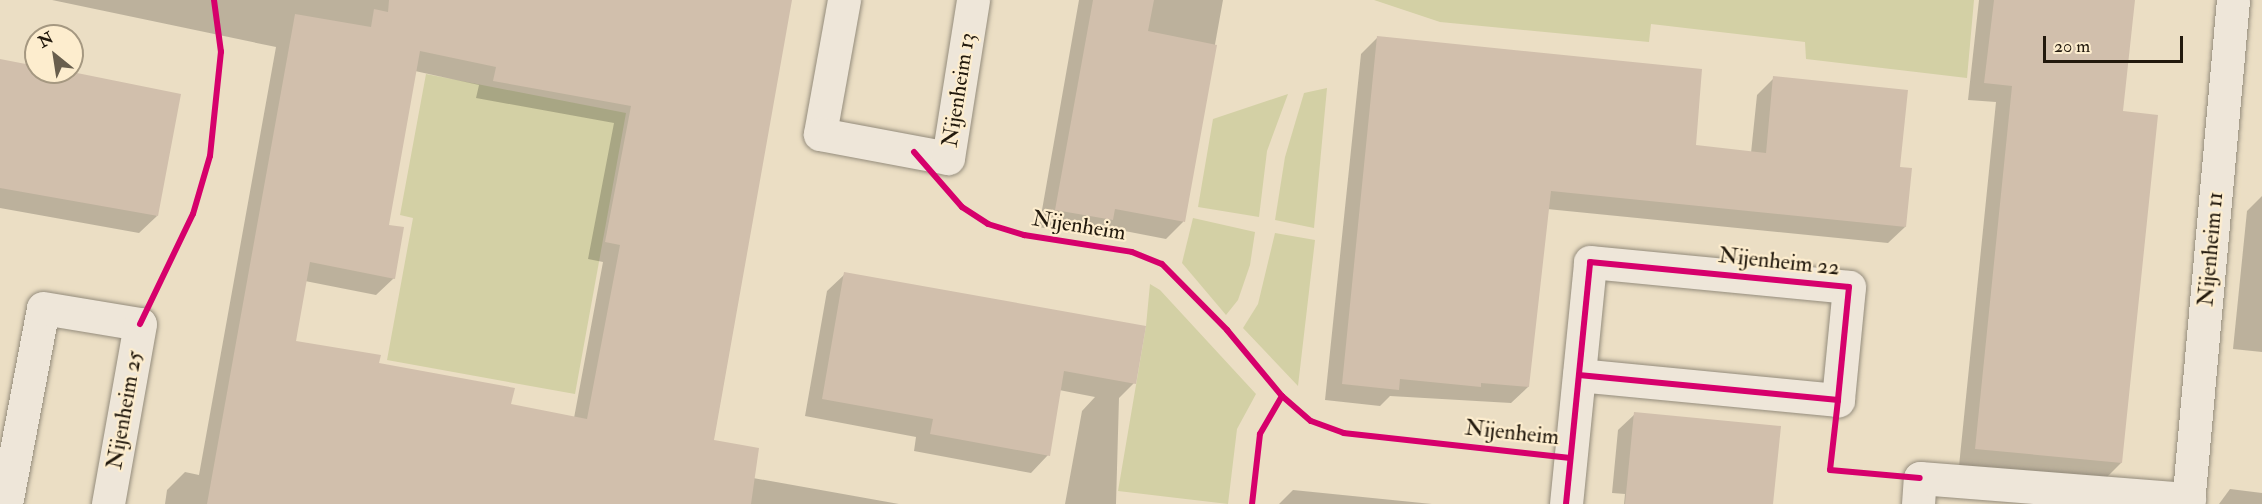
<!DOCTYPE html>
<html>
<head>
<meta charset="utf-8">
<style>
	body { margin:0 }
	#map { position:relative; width:2262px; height:504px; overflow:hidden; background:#ebdec4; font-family:"IM FELL Double Pica",serif }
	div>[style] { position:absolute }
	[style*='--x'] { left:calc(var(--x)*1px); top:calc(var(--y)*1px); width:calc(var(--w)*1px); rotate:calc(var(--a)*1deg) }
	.green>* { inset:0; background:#d3d0a5 }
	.shadow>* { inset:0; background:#0003 }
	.building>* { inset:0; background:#d1bfac }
	.roads { filter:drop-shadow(0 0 2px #948c7c) drop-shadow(0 0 2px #948c7c) }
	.street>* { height:33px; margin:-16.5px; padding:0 16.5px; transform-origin:16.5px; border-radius:16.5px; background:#eee6d9 }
	.cycleway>* { height:6px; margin:-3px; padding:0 3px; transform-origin:3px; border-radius:3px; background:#d6006c }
	span { translate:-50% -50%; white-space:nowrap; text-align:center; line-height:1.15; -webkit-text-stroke:4.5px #fdedce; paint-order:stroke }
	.street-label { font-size:22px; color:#22190d }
	.north { position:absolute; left:24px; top:24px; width:60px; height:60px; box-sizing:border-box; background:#fdedce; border:2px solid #a59881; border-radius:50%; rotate:330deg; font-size:16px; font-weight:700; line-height:24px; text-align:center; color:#22190d }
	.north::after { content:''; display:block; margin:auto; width:21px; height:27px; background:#685e4d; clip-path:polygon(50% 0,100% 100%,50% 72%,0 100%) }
	.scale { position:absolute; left:2043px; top:36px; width:140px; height:27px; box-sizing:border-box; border:3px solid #22190d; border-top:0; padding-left:8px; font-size:18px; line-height:21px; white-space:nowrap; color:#22190d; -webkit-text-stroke:4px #fdedce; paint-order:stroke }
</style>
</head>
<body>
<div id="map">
	<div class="green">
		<div style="clip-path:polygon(1374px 0,1974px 0,1967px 78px,1806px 59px,1805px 42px,1651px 24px,1649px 42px,1440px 22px)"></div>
		<div style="clip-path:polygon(426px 74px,626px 113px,575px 394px,387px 360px,413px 218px,400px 215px)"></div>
		<div style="clip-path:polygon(1327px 88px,1314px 228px,1275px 220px,1285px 157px,1304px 93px)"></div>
		<div style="clip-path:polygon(1288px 94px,1267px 151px,1259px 217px,1198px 207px,1213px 119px)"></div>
		<div style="clip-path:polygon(1193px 218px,1255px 232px,1250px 265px,1238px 300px,1226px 315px,1182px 263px)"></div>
		<div style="clip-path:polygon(1275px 233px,1315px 240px,1298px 386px,1243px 328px,1258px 304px)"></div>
		<div style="clip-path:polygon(1150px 284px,1160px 290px,1256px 394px,1237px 429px,1228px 504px,1118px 491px,1146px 326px)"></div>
	</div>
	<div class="shadow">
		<div style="clip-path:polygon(evenodd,52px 0,791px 0,713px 442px,753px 478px,899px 504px,165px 504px,167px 490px,185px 472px,199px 475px,276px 47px,52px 0,415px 71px,479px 85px,476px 98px,614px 123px,588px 259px,603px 262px,574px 418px,509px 405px,294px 342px,305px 281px,376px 295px,394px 278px,387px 226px,415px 71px)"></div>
		<div style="clip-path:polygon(1079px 0,1223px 0,1183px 222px,1166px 239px,1104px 227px,1094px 237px,1039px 227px)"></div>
		<div style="clip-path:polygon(1979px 0,2133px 0,2122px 113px,2121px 463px,2104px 480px,1959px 466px,1996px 102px,1968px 100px)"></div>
		<div style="clip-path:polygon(1378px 37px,1695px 146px,1751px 153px,1757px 95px,1774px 78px,1898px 168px,1905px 227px,1888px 243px,1547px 209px,1528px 387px,1511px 403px,1390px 396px,1380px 406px,1325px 400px,1361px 54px)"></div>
		<div style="clip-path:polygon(0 61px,36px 68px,36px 72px,60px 72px,157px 216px,139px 233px,0 208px)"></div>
		<div style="clip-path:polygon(2262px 196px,2262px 352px,2233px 349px,2247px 211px)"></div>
		<div style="clip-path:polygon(845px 274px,1134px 383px,1119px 398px,1116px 504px,1065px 504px,1082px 411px,1095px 397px,1059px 390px,1048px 455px,1031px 473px,914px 451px,916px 437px,805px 416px,827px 291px)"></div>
		<div style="clip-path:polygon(1635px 414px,1771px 504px,1624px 504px,1625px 494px,1612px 493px,1618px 430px)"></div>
		<div style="clip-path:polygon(2230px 489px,2262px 493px,2262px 504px,2219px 504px)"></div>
		<div style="clip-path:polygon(1293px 490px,1432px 504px,1279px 504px)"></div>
	</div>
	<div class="building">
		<div style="clip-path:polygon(evenodd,389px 0,792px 0,714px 440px,759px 448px,751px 504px,207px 504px,295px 14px,371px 27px,374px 9px,388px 12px,389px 0,420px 51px,496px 67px,493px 81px,631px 106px,605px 242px,620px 245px,587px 419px,511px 404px,515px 388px,379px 363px,381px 355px,296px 341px,310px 262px,395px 279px,404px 227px,389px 225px,420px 51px)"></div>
		<div style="clip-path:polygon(1093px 0,1154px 0,1148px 31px,1217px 45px,1185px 222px,1115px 209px,1113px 220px,1055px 210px)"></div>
		<div style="clip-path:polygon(1994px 0,2135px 0,2123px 111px,2158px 115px,2122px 463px,1975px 449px,2012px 86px,1984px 83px)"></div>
		<div style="clip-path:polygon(1377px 36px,1702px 69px,1696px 145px,1766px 153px,1773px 76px,1908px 90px,1900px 167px,1912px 168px,1906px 227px,1551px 191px,1529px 387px,1481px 383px,1481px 387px,1400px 379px,1399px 390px,1342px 384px)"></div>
		<div style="clip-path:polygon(0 59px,36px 66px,36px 72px,72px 72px,181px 94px,158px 216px,0 188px)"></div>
		<div style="clip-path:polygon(844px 272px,1146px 326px,1136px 384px,1064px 371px,1050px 456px,930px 434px,933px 419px,822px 399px)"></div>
		<div style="clip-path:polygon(1634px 412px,1781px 426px,1773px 504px,1625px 504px)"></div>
	</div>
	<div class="roads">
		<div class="street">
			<div style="--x:844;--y:0;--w:136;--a:100.2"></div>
			<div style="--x:820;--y:134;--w:130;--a:10.6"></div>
			<div style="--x:948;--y:158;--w:160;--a:-81"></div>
			<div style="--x:6;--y:504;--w:199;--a:-79.3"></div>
			<div style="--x:43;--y:308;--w:98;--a:9.4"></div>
			<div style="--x:140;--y:324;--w:183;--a:100.1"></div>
			<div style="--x:1566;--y:504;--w:243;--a:-84.3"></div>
			<div style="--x:1590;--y:262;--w:260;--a:5.5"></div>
			<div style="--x:1849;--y:287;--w:114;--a:95.6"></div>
			<div style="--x:1838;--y:400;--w:260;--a:-174.5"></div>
			<div style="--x:1918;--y:504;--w:26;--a:-86"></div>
			<div style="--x:1920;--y:478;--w:270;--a:4.5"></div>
			<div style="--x:2188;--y:504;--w:506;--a:-84.9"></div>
		</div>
	</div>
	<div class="cycleway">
		<div style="--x:914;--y:152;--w:73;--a:48.9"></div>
		<div style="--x:962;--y:207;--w:31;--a:33"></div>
		<div style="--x:988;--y:224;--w:38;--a:17"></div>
		<div style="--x:1024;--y:235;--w:109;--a:8.9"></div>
		<div style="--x:1132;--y:252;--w:32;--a:22"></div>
		<div style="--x:1162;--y:264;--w:93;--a:45.4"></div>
		<div style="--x:1227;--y:330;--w:86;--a:50.2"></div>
		<div style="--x:1282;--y:396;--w:44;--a:120.1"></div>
		<div style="--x:1260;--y:434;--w:70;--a:96.5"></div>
		<div style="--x:140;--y:324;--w:122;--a:-64.3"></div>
		<div style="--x:193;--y:214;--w:60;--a:-73.7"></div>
		<div style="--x:210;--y:156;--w:105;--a:-84"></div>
		<div style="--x:221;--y:52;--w:52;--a:-97.7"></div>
		<div style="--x:1282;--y:396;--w:38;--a:41"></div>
		<div style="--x:1311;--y:421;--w:35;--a:20"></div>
		<div style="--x:1344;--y:433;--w:227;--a:6.3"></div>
		<div style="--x:1838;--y:400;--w:70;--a:96.5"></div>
		<div style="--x:1830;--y:470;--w:90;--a:5.1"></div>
		<div style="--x:1566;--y:504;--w:243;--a:-84.3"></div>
		<div style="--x:1590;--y:262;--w:260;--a:5.5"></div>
		<div style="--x:1849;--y:287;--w:114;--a:95.6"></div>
		<div style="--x:1838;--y:400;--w:260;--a:-174.5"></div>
	</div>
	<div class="street-label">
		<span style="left:959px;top:90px;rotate:-81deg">Nijenheim 13</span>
		<span style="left:1079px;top:226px;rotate:9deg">Nijenheim</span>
		<span style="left:2211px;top:249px;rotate:-85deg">Nijenheim 11</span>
		<span style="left:1779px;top:262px;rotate:6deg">Nijenheim 22</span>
		<span style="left:125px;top:410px;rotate:-80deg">Nijenheim 25</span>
		<span style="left:1512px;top:433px;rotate:6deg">Nijenheim</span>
	</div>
	<div class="north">N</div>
	<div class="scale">20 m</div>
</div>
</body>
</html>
